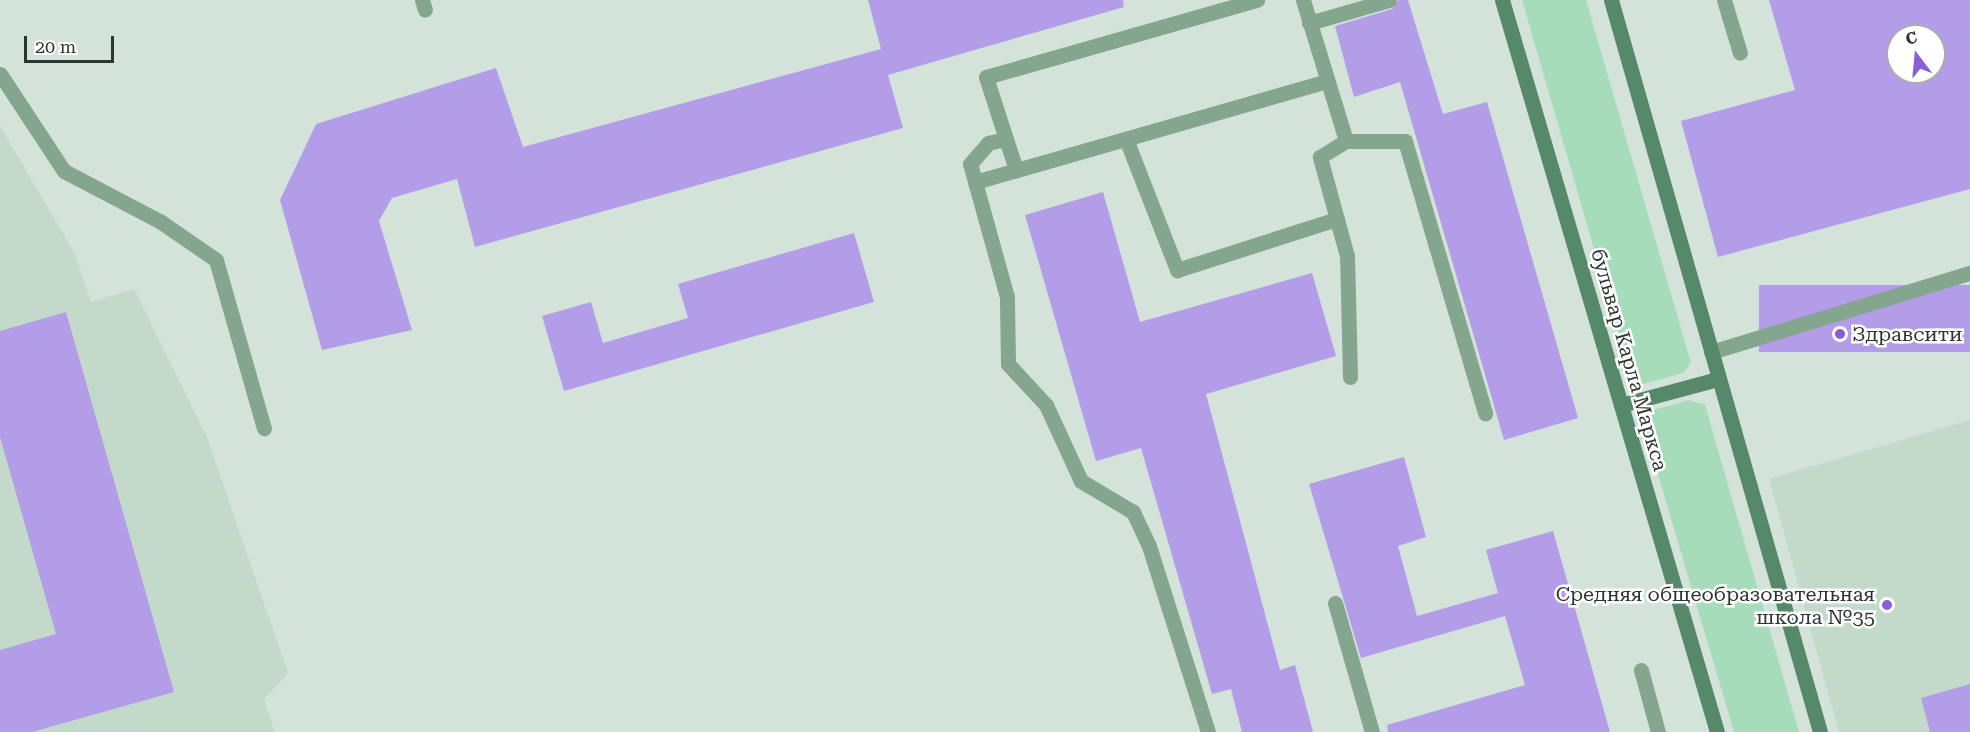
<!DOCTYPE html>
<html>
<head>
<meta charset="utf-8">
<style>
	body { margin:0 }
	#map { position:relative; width:1970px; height:732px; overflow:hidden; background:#d4e3d9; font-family:"Roboto Serif",serif }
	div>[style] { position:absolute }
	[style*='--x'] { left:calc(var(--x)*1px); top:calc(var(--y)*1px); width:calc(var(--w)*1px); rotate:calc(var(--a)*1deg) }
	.built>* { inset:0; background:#c3d9ca }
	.green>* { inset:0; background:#a6dcb9 }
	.building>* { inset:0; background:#b39de9; transform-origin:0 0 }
	.lane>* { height:15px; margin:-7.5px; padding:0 7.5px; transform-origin:7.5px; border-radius:7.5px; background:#84a68f }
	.street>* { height:15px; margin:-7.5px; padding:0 7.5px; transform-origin:7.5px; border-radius:7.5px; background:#84a68f }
	.secondary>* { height:15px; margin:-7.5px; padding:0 7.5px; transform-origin:7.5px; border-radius:7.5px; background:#568969 }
	.dots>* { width:16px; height:16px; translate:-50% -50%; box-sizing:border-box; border:3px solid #fff; border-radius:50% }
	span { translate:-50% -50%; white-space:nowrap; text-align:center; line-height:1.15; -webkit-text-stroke:5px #fff; paint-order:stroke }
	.poi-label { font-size:20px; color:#2e3430 }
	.left { translate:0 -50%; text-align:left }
	.right { translate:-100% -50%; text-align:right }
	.street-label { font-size:20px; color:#2e3430 }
	.north { position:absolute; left:1886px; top:24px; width:60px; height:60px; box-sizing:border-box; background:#fff; border:2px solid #abaeac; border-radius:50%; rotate:344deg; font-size:16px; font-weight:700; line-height:24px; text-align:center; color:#2e3430 }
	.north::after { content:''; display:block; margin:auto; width:21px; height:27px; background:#895ed9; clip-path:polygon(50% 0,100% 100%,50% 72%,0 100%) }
	.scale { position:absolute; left:24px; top:36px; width:90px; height:27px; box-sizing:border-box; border:3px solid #2e3430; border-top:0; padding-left:8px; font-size:18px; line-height:21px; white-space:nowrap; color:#2e3430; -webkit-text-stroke:4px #fff; paint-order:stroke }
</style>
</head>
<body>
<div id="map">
	<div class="built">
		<div style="clip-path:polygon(0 126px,75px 254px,91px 302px,134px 289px,207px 437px,288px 673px,264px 699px,275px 732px,0 732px)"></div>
		<div style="clip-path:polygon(1970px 420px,1970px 732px,1839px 732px,1769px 479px)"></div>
	</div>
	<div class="green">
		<div style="clip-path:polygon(1522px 0,1586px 0,1691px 363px,1683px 373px,1643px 384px,1632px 380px)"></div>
		<div style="clip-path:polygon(1689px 400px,1705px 405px,1799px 732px,1734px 732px,1643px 424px,1645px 415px,1650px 411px)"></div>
	</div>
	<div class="building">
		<div style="clip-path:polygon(868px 0,1123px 0,1124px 7px,888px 75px,903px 128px,475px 247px,457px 179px,392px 198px,379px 221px,412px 330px,322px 350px,280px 200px,316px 124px,496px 68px,523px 147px,881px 49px)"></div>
		<div style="clip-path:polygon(1398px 0,1408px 0,1443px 114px,1487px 102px,1578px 418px,1504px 440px,1400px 82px,1354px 97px,1335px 26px,1392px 9px)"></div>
		<div style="clip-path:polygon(evenodd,1769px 0,1970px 0,1970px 189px,1718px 257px,1681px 121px,1795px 90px,1769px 0,1898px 36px,1934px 36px,1934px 72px,1898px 72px,1898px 36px)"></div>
		<div style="clip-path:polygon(1103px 192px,1140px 322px,1312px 273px,1336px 356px,1206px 394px,1280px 670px,1295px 665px,1313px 732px,1242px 732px,1231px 689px,1212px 694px,1141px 448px,1096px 461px,1025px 215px)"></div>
		<div style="clip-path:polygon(854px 233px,874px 302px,564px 391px,542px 316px,591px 302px,603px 343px,688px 318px,678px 284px)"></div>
		<div style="left:1970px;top:285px;width:67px;height:211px;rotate:90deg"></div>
		<div style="clip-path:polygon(66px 312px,174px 692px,32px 732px,0 732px,0 650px,56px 634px,0 437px,0 331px)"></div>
		<div style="clip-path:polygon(1404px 457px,1426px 537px,1398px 546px,1417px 616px,1498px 593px,1486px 550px,1553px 531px,1610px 732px,1388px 732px,1387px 725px,1525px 685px,1505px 616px,1361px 658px,1309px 484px)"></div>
		<div style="clip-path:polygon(1970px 684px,1970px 732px,1930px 732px,1921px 698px)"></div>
	</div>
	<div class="lane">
		<div style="--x:422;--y:0;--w:10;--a:73"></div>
		<div style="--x:1724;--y:0;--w:55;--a:73.2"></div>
		<div style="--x:0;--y:74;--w:116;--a:56.6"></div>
		<div style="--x:64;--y:171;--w:110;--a:27.7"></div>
		<div style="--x:161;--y:222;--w:67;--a:34.6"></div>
		<div style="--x:216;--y:260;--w:175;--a:74.1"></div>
		<div style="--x:1711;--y:352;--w:271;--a:-17"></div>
		<div style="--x:1335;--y:603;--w:134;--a:74"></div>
		<div style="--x:1641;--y:670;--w:64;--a:74.7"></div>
	</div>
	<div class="street">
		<div style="--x:1303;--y:0;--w:147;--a:73"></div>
		<div style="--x:1309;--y:23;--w:83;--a:-16"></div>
		<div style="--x:1006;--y:139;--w:33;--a:72"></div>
		<div style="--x:1126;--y:139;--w:141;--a:68.7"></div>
		<div style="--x:1177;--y:270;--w:168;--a:-17.7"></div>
		<div style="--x:975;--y:182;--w:366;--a:-16"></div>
		<div style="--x:1350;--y:377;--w:121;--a:-91.4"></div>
		<div style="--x:1347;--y:256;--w:103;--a:-105.3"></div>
		<div style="--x:1320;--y:157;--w:31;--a:-32"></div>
		<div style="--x:1346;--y:141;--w:59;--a:0"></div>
		<div style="--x:1405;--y:141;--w:284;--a:73.6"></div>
		<div style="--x:1208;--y:732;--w:195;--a:-107.6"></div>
		<div style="--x:1149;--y:546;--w:38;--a:-115"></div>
		<div style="--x:1133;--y:512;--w:61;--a:-149.2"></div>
		<div style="--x:1081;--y:481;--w:84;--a:-114.7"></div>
		<div style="--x:1046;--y:405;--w:56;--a:-132.8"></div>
		<div style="--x:1008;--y:364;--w:67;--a:-90.9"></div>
		<div style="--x:1007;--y:297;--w:138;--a:-105.5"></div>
		<div style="--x:970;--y:164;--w:28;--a:-49"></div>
		<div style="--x:988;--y:143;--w:18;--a:-13"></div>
		<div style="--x:1006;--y:139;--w:65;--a:-107.9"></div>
		<div style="--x:986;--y:77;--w:282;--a:-15.9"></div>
	</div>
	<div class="secondary">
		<div style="--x:1502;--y:0;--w:763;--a:73.63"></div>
		<div style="--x:1611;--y:0;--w:761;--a:74.06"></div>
		<div style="--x:1621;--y:405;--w:100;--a:-15"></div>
	</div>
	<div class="dots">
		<div style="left:1840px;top:334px;background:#895ed9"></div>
		<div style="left:1887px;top:605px;background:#895ed9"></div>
	</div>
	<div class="poi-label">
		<span class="left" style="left:1852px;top:334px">Здравсити</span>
		<span class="right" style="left:1875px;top:606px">Средняя общеобразовательная<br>школа №35</span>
	</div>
	<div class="street-label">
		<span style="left:1629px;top:360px;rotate:74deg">бульвар Карла Маркса</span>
	</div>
	<div class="north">С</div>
	<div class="scale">20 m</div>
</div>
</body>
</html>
